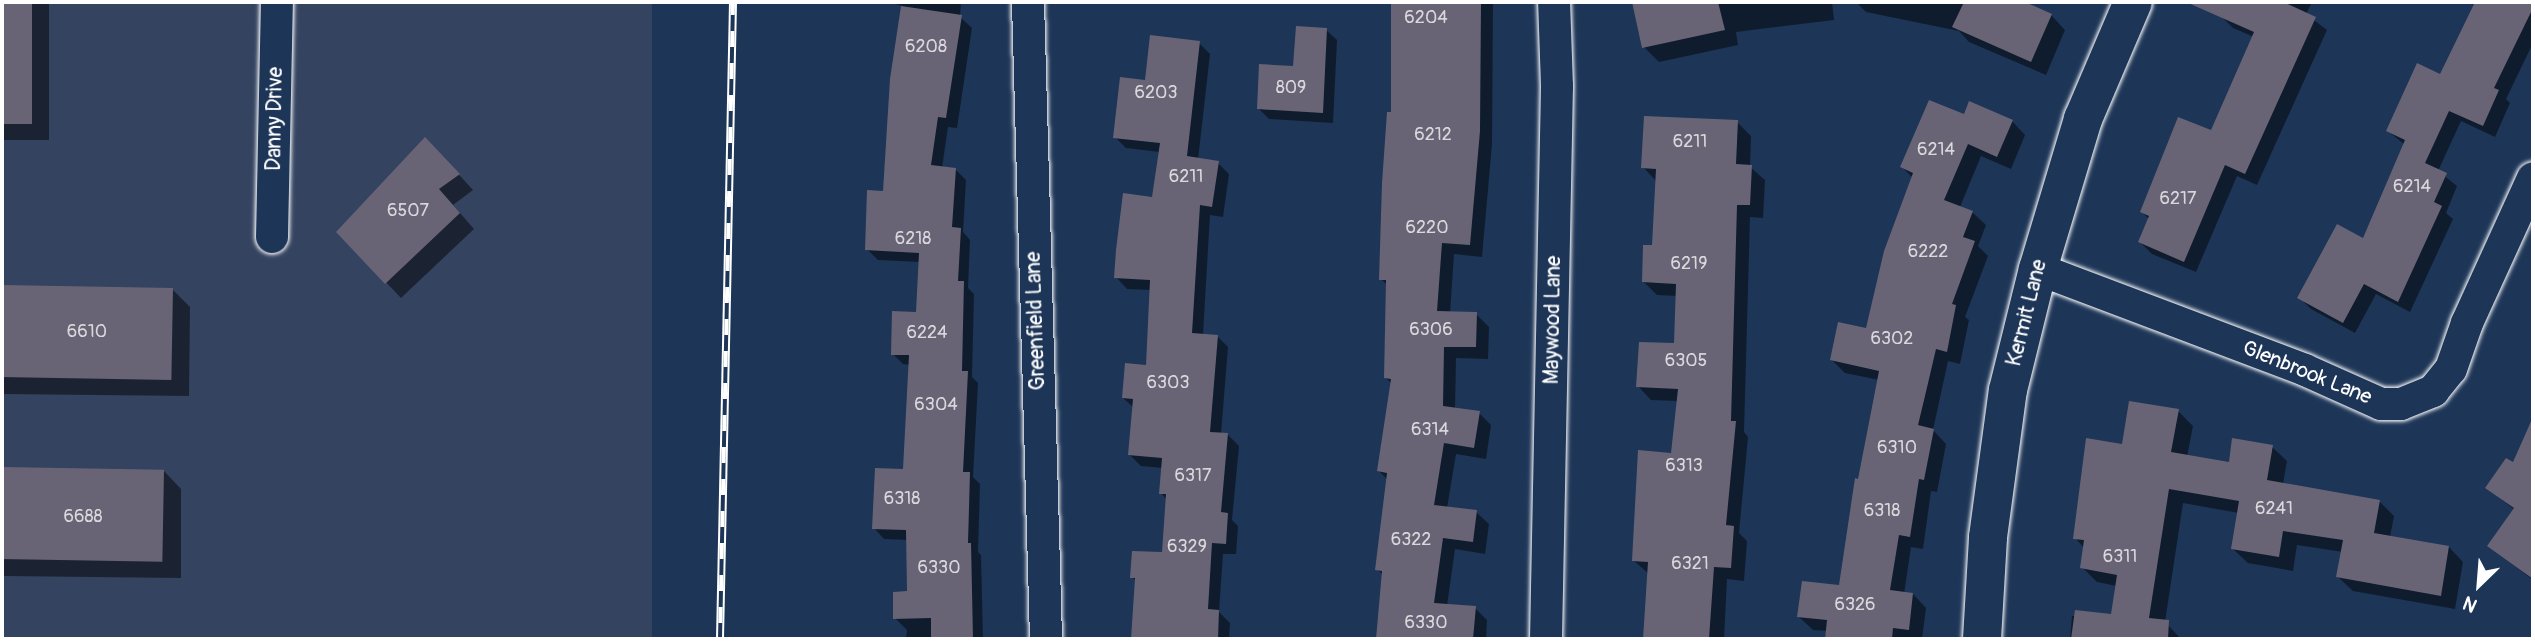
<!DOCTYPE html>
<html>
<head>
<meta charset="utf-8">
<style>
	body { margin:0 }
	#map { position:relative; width:2535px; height:641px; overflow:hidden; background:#1d3557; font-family:Pangolin,sans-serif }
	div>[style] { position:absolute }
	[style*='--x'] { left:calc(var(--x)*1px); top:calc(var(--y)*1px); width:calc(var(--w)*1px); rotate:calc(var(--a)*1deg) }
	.built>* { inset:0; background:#344360; transform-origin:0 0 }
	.shadow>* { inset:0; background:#0007; transform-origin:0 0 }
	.building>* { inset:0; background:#696475; transform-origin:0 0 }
	.roads { filter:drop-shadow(0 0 2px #fff) drop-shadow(0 0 2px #fff) }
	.minor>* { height:32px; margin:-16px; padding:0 16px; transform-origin:16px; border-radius:16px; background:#1d3557 }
	.tertiary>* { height:38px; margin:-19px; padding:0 19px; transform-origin:19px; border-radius:19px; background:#1d3557 }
	.rail>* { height:8px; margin-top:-4px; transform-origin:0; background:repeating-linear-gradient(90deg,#1d3557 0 16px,#fff 0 32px); box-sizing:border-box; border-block:2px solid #fff }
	span { translate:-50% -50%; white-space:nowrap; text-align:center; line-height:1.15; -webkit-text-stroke:6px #1d3557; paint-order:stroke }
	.number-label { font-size:18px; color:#dad8dc }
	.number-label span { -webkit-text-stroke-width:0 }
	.street-label { font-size:21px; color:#fff }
	.frame { position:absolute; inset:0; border:4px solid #fff; pointer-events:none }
	.north { position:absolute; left:2444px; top:550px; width:70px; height:70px; -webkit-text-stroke:5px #1d3557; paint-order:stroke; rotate:205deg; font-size:19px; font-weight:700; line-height:28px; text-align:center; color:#fff }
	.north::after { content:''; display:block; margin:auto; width:24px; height:32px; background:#fff; clip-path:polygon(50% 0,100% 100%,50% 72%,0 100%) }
</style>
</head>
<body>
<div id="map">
	<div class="built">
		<div style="left:2px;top:2px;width:650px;height:637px"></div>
	</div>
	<div class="shadow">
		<div style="left:2px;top:2px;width:47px;height:138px"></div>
		<div style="clip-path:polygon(887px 2px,961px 2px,960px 17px,972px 28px,957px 128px,948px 127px,942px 168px,956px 170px,966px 180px,963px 232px,970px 240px,968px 288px,974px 294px,972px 377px,978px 383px,973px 477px,980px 484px,978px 552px,981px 555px,983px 639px,906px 639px,907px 630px,895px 618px,909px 593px,908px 540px,884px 539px,874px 528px,905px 471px,910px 365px,903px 364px,893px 354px,918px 314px,920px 262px,878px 260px,867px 249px,884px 193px,892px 79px,903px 6px)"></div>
		<div style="clip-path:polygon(1434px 2px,1493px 3px,1492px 144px,1482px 257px,1454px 254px,1450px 314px,1476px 314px,1489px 327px,1488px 359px,1456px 358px,1455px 409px,1479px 413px,1491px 425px,1486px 459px,1456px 454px,1447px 508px,1476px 512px,1489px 524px,1485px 554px,1455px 549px,1447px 606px,1475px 608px,1487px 620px,1486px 639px,1378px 639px,1383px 575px,1377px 569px,1388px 480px,1379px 471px,1392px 384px,1386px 378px,1388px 286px,1381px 279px,1392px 114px)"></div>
		<div style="clip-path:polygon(1634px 2px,1832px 2px,1834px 20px,1736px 32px,1738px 45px,1659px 62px,1644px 47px)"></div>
		<div style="clip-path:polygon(1856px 2px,2027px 2px,2026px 4px,2051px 15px,2065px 30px,2046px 75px,1969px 42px,1959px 31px,1866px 12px)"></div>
		<div style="clip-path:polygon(2228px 2px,2312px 2px,2306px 14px,2327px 30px,2257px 185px,2237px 176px,2196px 272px,2152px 254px,2140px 242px,2150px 220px,2142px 212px,2212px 133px,2254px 37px,2233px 28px,2221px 16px)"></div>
		<div style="clip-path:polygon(2477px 2px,2524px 2px,2533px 6px,2533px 43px,2506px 99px,2510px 103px,2495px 137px,2461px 121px,2438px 171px,2457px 186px,2446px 213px,2453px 219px,2410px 312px,2376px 294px,2355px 333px,2311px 309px,2299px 297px,2364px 241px,2405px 145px,2388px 131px,2441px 76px)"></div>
		<div style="clip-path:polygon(1326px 30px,1337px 40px,1333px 123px,1269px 119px,1258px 108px)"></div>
		<div style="clip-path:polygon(1199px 43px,1210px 54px,1198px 160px,1218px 163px,1229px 174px,1223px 217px,1210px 215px,1203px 335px,1217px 336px,1228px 347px,1221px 434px,1228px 435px,1239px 446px,1232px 520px,1238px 526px,1236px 554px,1223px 554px,1219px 612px,1230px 623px,1229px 639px,1133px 639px,1137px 582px,1132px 577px,1164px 554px,1167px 500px,1161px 493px,1163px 468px,1141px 466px,1129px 454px,1134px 408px,1123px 398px,1148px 367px,1152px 290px,1127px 289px,1116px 277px,1153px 199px,1160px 152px,1126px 148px,1115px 137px,1146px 82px)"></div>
		<div style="clip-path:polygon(1965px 117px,2012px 121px,2025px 135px,2011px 169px,1981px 156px,1960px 207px,1972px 212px,1986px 225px,1978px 246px,1988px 256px,1965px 317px,1969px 320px,1960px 364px,1948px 361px,1933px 430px,1946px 444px,1937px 492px,1931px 491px,1923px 549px,1911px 547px,1904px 594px,1913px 594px,1926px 608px,1922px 639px,1827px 639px,1828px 631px,1813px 630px,1799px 617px,1840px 587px,1879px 380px,1845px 373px,1831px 359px,1868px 330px,1913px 178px,1902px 167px)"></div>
		<div style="clip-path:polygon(1737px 122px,1751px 136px,1750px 167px,1765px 180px,1763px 218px,1750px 217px,1744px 432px,1748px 437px,1739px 533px,1747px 541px,1744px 581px,1727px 579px,1724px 639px,1645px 639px,1649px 574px,1633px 560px,1673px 455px,1678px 401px,1651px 400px,1638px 386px,1676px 345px,1678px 296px,1657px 295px,1643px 281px,1654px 247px,1657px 182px,1643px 167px)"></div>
		<div style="clip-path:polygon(440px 154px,473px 190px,453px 205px,474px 229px,401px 298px,338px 232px)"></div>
		<div style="clip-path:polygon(2px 287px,172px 289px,190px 307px,189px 396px,2px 394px)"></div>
		<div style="clip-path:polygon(2178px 411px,2193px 426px,2187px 457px,2230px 464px,2272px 447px,2287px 461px,2283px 484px,2379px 501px,2394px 516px,2390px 537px,2449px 547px,2463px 562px,2455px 609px,2353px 591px,2338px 577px,2343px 552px,2297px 545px,2293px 571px,2248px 563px,2233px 549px,2239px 513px,2183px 503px,2165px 622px,2181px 639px,2070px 639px,2072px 616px,2113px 616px,2117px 586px,2097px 582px,2082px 567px,2085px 549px,2075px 538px,2123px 446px)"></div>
		<div style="clip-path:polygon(2506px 460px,2533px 479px,2533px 580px,2489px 546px,2515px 510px,2487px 488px)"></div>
		<div style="clip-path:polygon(2px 469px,164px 471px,181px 489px,181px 578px,2px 576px)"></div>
	</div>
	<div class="building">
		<div style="left:2px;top:2px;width:30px;height:122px"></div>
		<div style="clip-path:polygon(1432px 2px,1481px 2px,1480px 131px,1470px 245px,1442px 243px,1437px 311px,1477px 312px,1476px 347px,1444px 347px,1443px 406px,1480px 411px,1474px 448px,1444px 443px,1434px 505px,1477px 510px,1473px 542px,1443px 538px,1434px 603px,1476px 606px,1473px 639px,1376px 639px,1382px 571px,1375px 570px,1387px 473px,1377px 471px,1391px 379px,1384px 378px,1386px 280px,1379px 280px,1382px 183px,1387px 112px,1391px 112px,1391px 4px,1432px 4px)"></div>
		<div style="clip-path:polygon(1632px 2px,1718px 2px,1725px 30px,1642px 48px)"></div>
		<div style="clip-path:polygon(1964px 2px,2025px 2px,2052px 14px,2031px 62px,1952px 27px)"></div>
		<div style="clip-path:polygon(2186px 2px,2283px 2px,2316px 17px,2245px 174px,2225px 165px,2184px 262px,2138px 242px,2149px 216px,2140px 212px,2178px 117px,2211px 130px,2254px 32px)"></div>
		<div style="clip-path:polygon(2475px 2px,2533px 2px,2533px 8px,2494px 88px,2499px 90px,2483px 126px,2449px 111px,2425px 163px,2447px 173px,2434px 202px,2442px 206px,2398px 302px,2364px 284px,2343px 323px,2297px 298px,2337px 224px,2363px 238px,2405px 140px,2386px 131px,2417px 63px,2440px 74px)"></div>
		<div style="clip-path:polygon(901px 6px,962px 15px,946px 118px,938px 117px,931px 165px,956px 168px,952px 227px,961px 228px,958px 281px,964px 281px,962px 371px,968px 371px,963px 472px,970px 472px,968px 543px,971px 543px,973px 639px,931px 639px,931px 618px,893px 619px,893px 592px,907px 591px,906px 530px,872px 529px,875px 468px,903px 469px,909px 355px,891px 355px,892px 311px,916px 312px,919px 253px,865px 250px,867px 190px,883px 191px,890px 79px)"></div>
		<div style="clip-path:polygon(1296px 26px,1327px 28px,1323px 113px,1257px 109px,1259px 64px,1293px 66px)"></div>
		<div style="clip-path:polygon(1150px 35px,1200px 41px,1187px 156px,1219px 161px,1212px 207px,1200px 205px,1192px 333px,1218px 335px,1210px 432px,1228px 433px,1221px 512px,1228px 513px,1226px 544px,1212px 543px,1208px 609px,1219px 610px,1218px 639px,1131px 639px,1135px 578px,1130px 578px,1132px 551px,1162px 552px,1166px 494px,1159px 494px,1162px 458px,1128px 455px,1133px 399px,1122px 398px,1125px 363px,1146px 365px,1150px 280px,1114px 278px,1116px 250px,1123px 193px,1152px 197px,1160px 143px,1113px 138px,1120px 77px,1145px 80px)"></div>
		<div style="clip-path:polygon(1929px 100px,1964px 114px,1969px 101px,2013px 120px,1997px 157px,1968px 144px,1944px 200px,1973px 211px,1963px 237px,1975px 241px,1952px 304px,1956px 305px,1947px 352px,1936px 349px,1925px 396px,1918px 425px,1934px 429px,1924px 480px,1919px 479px,1910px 537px,1899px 535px,1890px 590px,1913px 593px,1909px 630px,1893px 628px,1892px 639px,1825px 639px,1827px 620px,1797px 617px,1802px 581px,1839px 585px,1855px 478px,1858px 479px,1879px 371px,1830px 360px,1838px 322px,1866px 328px,1884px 251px,1913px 173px,1900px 167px)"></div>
		<div style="clip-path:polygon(1644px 116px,1738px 120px,1736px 164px,1752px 165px,1750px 205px,1737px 205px,1731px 421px,1736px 421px,1726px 525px,1734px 526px,1731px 568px,1714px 567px,1709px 639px,1643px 639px,1648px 562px,1632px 561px,1638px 450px,1671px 453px,1678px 389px,1636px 387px,1639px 342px,1674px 343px,1676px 284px,1642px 282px,1643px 245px,1652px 245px,1656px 169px,1641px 168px)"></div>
		<div style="clip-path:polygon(425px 137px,460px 174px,439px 189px,460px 213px,385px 284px,336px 232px)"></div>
		<div style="left:2px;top:285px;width:171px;height:92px;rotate:1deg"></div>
		<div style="clip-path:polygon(2129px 401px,2179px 409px,2171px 452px,2229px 462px,2232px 438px,2273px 445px,2267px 480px,2380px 500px,2374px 533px,2449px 546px,2441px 596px,2336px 577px,2343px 540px,2283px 531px,2279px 557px,2231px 549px,2239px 501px,2169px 489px,2149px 618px,2169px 620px,2168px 639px,2071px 639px,2075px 610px,2111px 614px,2117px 575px,2080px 568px,2084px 540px,2073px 539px,2086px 438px,2122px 444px)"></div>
		<div style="clip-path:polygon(2533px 417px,2533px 579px,2487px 546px,2514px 508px,2485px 488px,2506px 458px,2513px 462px)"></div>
		<div style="left:2px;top:467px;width:162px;height:92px;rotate:1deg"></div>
	</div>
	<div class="roads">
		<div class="minor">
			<div style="--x:1028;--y:2;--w:637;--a:88.38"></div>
			<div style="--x:272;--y:237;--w:235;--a:-88.8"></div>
			<div style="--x:2038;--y:269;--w:285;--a:20.7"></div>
			<div style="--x:2305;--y:370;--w:83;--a:24.1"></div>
			<div style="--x:2381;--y:404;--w:20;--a:0"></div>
			<div style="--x:2401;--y:404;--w:35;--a:-22"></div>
			<div style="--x:2433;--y:391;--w:28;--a:-51"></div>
			<div style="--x:2451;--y:369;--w:49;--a:-70.8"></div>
			<div style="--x:2467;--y:323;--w:159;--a:-65.5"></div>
			<div style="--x:1546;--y:639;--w:553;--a:-88.86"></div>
			<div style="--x:1557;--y:86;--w:84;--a:-92"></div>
		</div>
		<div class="tertiary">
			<div style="--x:1982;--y:639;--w:102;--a:-86.6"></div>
			<div style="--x:1988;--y:537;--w:148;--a:-82.3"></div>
			<div style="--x:2008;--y:390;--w:125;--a:-76.1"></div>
			<div style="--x:2038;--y:269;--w:157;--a:-73.3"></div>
			<div style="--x:2083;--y:119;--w:127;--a:-66.9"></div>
		</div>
	</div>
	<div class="rail">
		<div style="--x:720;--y:639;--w:637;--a:-88.83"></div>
	</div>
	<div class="number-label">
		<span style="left:1426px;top:18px">6204</span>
		<span style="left:926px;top:47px">6208</span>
		<span style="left:1291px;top:88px">809</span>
		<span style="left:1156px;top:93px">6203</span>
		<span style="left:1433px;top:135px">6212</span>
		<span style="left:1690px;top:142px">6211</span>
		<span style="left:1936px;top:150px">6214</span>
		<span style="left:1186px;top:177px">6211</span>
		<span style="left:2412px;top:187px">6214</span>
		<span style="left:2178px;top:199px">6217</span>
		<span style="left:408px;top:211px">6507</span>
		<span style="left:1427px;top:228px">6220</span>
		<span style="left:913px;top:239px">6218</span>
		<span style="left:1928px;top:252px">6222</span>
		<span style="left:1689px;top:264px">6219</span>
		<span style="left:1431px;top:330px">6306</span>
		<span style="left:87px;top:332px">6610</span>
		<span style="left:927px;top:333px">6224</span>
		<span style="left:1892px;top:339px">6302</span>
		<span style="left:1686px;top:361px">6305</span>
		<span style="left:1168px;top:383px">6303</span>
		<span style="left:936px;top:405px">6304</span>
		<span style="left:1430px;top:430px">6314</span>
		<span style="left:1897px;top:448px">6310</span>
		<span style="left:1684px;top:466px">6313</span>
		<span style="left:1193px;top:476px">6317</span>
		<span style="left:902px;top:499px">6318</span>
		<span style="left:2274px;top:509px">6241</span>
		<span style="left:1882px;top:511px">6318</span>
		<span style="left:83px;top:517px">6688</span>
		<span style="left:1411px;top:540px">6322</span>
		<span style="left:1187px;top:547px">6329</span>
		<span style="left:2120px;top:557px">6311</span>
		<span style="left:1690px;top:564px">6321</span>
		<span style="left:939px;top:568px">6330</span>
		<span style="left:1855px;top:605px">6326</span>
		<span style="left:1426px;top:623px">6330</span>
	</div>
	<div class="street-label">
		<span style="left:275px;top:119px;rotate:-89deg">Danny Drive</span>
		<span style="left:2027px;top:313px;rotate:-76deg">Kermit Lane</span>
		<span style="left:1553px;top:320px;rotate:-89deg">Maywood Lane</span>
		<span style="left:1036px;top:321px;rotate:-92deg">Greenfield Lane</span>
		<span style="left:2307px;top:373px;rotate:22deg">Glenbrook Lane</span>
	</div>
	<div class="frame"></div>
	<div class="north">N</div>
</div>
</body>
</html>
